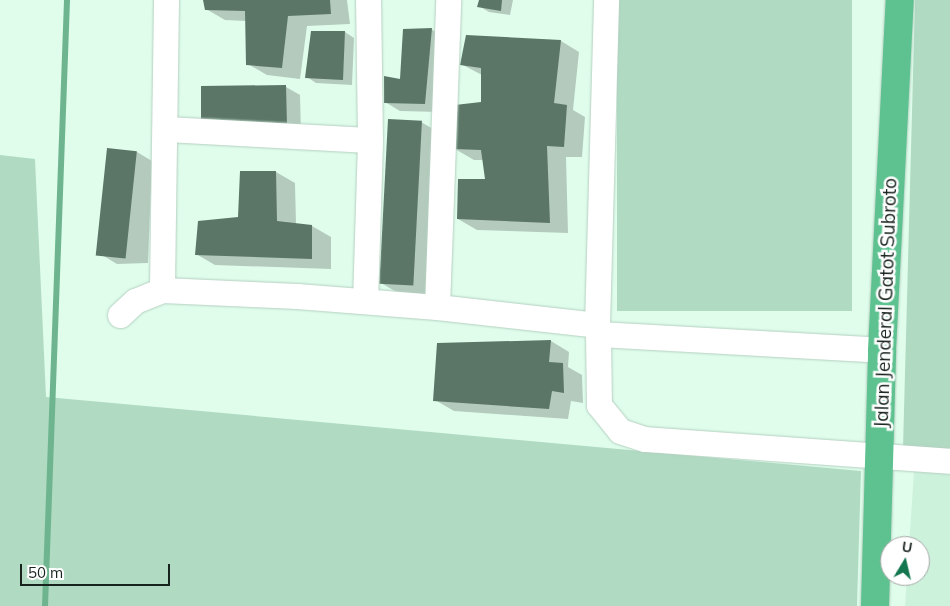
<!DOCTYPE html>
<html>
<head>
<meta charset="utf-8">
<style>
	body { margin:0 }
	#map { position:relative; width:950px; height:606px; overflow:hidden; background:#e0fdec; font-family:Mulish,sans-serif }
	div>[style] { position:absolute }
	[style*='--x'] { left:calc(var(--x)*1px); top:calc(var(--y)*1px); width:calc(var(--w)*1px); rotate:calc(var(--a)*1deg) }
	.built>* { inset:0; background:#cdf2dc }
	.green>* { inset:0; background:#b0dac2; transform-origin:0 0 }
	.shadow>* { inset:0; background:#0003 }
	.stream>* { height:6px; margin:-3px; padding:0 3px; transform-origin:3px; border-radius:3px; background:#6eb58f }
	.building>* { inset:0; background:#5b7566; transform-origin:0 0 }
	.roads { filter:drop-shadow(0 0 1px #b4d0c0) drop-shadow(0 0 1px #b4d0c0) }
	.minor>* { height:25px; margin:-12.5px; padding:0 12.5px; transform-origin:12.5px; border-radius:12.5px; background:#fff }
	.highway>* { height:28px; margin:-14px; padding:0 14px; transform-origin:14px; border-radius:14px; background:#5dc290 }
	span { translate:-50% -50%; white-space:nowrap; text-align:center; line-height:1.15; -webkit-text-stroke:5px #fff; paint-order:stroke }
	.street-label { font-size:19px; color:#18231d }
	.north { position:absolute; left:880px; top:536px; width:50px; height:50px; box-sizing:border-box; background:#fff; border:1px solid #a3a7a5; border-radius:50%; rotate:9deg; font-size:14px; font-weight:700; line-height:20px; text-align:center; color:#18231d }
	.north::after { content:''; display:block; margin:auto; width:18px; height:22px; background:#13764e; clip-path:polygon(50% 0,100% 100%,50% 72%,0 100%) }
	.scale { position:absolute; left:20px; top:564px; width:150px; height:22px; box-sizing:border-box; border:2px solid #18231d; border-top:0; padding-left:6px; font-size:15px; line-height:18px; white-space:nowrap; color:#18231d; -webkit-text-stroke:4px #fff; paint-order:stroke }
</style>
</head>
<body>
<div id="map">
	<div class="built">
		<div style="clip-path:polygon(915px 457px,950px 460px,950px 606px,905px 606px,907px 576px,920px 576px,920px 546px,909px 546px)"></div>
	</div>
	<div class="green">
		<div style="left:617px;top:0;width:235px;height:311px"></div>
		<div style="clip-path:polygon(915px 0,950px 0,950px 452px,903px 448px)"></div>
		<div style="clip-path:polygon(0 155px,35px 159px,46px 397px,861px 471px,857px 606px,0 606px)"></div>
	</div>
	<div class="shadow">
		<div style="clip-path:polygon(204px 0,347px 0,350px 24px,307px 26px,300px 79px,267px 75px,248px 64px,246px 21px,225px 20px,206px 9px)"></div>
		<div style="clip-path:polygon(480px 0,513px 0,510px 15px,489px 12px,479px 6px)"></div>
		<div style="clip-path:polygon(431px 29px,446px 38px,439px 112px,400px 111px,385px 102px)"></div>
		<div style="clip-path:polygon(345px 32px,354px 38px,352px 85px,316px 83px,307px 77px)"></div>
		<div style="clip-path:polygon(561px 41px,579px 52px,573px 110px,585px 117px,582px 157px,566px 157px,568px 233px,477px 230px,458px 219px,486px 180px,483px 160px,474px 160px,455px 149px,482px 103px,482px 75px,461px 64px)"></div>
		<div style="clip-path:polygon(286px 87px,300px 95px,301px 134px,203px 119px)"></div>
		<div style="clip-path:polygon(421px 122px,440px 133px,435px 296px,400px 294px,381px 283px)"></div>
		<div style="clip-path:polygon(108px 150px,137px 152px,152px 161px,148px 263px,117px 264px,102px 255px)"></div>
		<div style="clip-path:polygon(276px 172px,295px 183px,296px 224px,312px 226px,331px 237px,331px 269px,215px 265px,196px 254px,240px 218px)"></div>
		<div style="clip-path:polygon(551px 341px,569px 352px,568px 367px,582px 375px,583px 403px,571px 401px,568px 419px,454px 411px,435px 400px)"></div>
	</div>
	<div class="stream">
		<div style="--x:45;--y:606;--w:606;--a:-87.92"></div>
	</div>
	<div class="building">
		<div style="clip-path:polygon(203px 0,330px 0,331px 14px,288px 16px,282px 68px,246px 65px,245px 11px,205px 10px)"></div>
		<div style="clip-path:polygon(479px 0,502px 0,501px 11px,477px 7px)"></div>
		<div style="clip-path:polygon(432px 28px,425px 104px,384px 103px,384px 76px,400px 79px,403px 29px)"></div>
		<div style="clip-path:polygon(311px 31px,345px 31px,343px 80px,305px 78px)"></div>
		<div style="clip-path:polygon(466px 35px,561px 40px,554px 103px,567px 105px,564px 147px,547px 146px,550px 223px,457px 219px,458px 179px,485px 179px,481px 150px,454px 149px,455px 105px,481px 102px,481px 68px,460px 65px)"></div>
		<div style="clip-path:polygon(286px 85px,287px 127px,201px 120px,201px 86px)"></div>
		<div style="left:388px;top:119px;width:34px;height:165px;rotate:3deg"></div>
		<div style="left:107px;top:148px;width:30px;height:108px;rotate:6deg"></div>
		<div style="clip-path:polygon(240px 171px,276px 171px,277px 221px,312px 225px,312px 259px,195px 255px,198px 221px,238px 217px)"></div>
		<div style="clip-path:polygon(551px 340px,549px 362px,563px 363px,564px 393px,552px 391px,549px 409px,433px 401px,437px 343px)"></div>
	</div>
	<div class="roads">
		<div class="minor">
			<div style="--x:166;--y:0;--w:290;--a:90.8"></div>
			<div style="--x:162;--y:290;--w:135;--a:2.5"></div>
			<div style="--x:297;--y:296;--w:140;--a:4.5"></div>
			<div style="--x:437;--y:307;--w:161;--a:6.4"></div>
			<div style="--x:597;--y:325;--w:9;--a:84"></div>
			<div style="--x:598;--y:334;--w:284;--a:3.2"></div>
			<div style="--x:165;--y:129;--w:205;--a:3.1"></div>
			<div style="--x:370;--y:140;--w:140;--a:-90.8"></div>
			<div style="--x:365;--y:301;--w:161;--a:-88.2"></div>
			<div style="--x:437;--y:307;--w:307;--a:-87.9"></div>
			<div style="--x:120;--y:315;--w:21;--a:-43"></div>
			<div style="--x:135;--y:301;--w:29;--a:-22"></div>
			<div style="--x:597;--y:325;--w:325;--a:-88.4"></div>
			<div style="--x:598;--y:334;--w:71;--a:89.2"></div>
			<div style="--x:599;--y:405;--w:33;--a:51"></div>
			<div style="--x:620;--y:431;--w:26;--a:18"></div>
			<div style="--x:645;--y:439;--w:306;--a:4.1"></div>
		</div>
		<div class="highway">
			<div style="--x:875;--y:606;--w:256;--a:-88.4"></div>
			<div style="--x:882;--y:350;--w:350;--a:-87.1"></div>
		</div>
	</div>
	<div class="street-label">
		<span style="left:886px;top:303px;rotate:-88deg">Jalan Jenderal Gatot Subroto</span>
	</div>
	<div class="north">U</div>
	<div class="scale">50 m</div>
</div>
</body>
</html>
